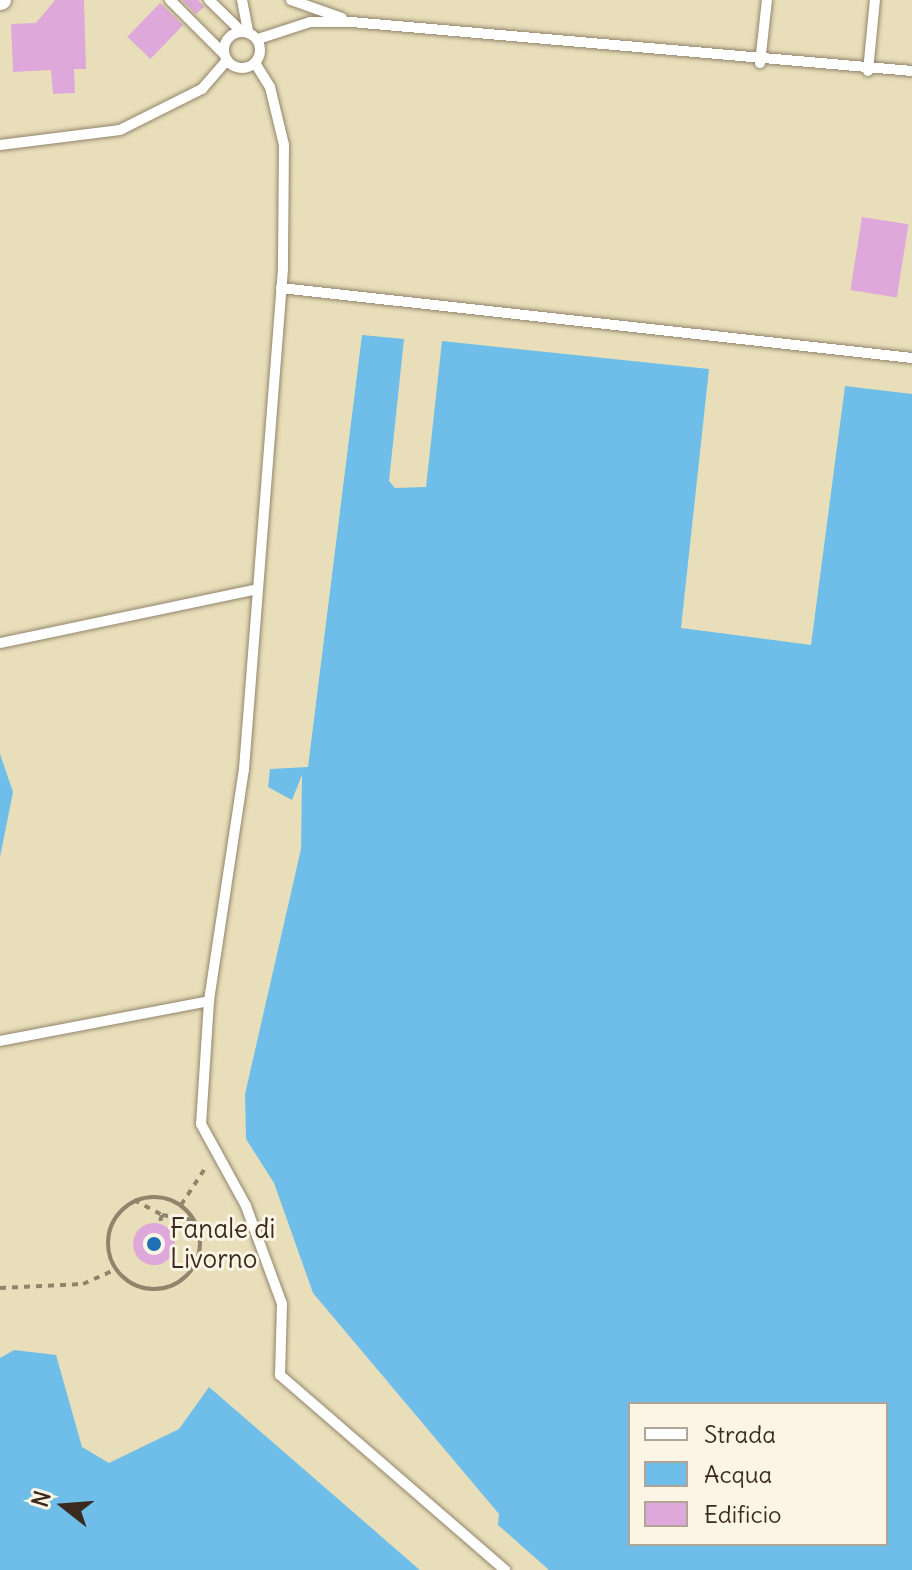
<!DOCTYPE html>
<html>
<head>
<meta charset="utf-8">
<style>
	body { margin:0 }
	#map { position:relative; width:912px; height:1570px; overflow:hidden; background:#e8dfba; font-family:Delius,sans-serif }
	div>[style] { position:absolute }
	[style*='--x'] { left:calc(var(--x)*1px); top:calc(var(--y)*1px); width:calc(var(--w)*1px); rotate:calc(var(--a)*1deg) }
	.water>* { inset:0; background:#6ebee9 }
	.pier>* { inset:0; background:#e8dfba }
	.building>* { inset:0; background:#dfa8da; transform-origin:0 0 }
	.round { border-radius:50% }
	.path>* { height:4px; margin-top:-2px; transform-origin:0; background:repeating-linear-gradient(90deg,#92846c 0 6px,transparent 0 12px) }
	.path>.ring { margin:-2px; padding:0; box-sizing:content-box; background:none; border:4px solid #92846c; border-radius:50% }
	.roads { filter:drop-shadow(0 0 2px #92846c) drop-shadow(0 0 2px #92846c) }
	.lane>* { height:10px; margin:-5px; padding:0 5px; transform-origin:5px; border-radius:5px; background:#fff }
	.lane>.ring { margin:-5px; padding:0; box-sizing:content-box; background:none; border:10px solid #fff; border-radius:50% }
	.street>* { height:20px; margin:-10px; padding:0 10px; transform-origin:10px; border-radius:10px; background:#fff }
	.dots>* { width:22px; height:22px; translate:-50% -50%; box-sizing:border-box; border:4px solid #fcf5e5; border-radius:50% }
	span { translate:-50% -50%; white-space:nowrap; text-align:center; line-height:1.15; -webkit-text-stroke:6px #fcf5e5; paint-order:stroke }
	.poi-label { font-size:26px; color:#3b2a1e }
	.left { translate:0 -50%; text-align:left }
	.legend { position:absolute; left:628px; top:1402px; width:260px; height:144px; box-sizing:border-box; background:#fcf5e5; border:2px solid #afa495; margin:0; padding:10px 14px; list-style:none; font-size:24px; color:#3b2a1e }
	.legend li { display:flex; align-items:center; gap:16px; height:40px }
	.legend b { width:40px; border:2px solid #afa495 }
	.north { position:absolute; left:24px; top:1466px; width:80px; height:80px; -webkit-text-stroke:6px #fcf5e5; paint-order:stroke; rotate:287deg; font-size:22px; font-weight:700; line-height:32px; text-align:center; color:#3b2a1e }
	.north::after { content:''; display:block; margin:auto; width:28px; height:36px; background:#3b2a1e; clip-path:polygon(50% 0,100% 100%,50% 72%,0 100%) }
</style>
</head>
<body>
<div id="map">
	<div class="water">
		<div style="clip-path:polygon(evenodd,362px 335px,404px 339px,389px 481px,395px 488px,426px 487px,442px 341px,709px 369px,681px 628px,811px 645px,845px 386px,912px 394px,912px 1570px,549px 1570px,498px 1525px,499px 1514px,313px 1293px,274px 1183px,246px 1139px,245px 1094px,301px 849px,302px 775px,292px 800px,268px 787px,270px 769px,308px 767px,362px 335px,630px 1404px,886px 1404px,886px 1544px,630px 1544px,630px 1404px)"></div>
		<div style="clip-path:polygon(0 754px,13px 792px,0 857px)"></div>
		<div style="clip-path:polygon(14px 1350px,56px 1355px,82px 1447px,109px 1463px,179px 1429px,209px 1387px,420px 1570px,0 1570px,0 1358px)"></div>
	</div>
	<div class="pier">
		<div style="clip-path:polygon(207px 1383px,305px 1464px,424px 1570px,420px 1570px)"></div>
	</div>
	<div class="building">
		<div style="clip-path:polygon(55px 0,84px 0,86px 69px,74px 69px,75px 93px,53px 94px,51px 70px,13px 72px,11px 24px,36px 23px)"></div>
		<div style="clip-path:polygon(182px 0,198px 0,204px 7px,196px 14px)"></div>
		<div style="left:160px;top:3px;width:32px;height:47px;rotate:44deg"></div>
		<div style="left:862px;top:217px;width:47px;height:74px;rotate:9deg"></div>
		<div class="round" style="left:133px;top:1223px;width:42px;height:42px"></div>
	</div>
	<div class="path">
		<div class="ring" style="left:108px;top:1197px;width:88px;height:88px"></div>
		<div style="--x:134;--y:1200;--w:32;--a:28"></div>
		<div style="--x:162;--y:1215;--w:10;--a:107"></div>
		<div style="--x:181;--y:1205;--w:45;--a:-56.7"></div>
		<div style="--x:162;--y:1215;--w:32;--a:9"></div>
		<div style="--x:0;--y:1288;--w:83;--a:-2.8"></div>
		<div style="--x:83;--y:1284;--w:35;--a:-24"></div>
	</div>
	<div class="roads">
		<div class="lane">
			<div style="--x:170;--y:0;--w:76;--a:45"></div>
			<div style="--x:209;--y:0;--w:45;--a:44.1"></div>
			<div style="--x:242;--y:0;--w:33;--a:79"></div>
			<div style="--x:291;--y:0;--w:54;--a:19.4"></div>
			<div class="ring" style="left:224px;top:32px;width:26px;height:26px"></div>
			<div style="--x:258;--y:39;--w:55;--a:-18.1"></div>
			<div style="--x:310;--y:22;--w:41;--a:0"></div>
			<div style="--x:351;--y:22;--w:563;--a:4.99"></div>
			<div style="--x:255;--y:63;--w:28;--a:58"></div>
			<div style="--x:270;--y:87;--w:60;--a:76.4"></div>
			<div style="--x:284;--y:145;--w:124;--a:90.5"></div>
			<div style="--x:283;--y:269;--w:502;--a:94.46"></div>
			<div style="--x:244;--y:769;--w:235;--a:98.6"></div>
			<div style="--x:209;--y:1001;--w:123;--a:93.7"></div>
			<div style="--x:201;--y:1124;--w:94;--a:61.2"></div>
			<div style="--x:246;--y:1206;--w:104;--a:69.8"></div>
			<div style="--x:282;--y:1304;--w:71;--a:91.6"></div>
			<div style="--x:280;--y:1375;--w:298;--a:40.9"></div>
			<div style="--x:760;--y:63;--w:63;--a:-83.7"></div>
			<div style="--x:868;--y:71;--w:71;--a:-84.4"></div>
			<div style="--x:0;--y:145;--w:121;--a:-7.1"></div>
			<div style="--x:120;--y:130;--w:92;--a:-26.6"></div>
			<div style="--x:202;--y:89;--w:38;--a:-49"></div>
			<div style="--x:281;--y:288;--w:635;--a:6.33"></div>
			<div style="--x:0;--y:643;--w:258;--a:-11.8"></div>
			<div style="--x:0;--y:1041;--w:213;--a:-10.8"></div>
		</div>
		<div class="street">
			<div style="--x:0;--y:0;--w:1;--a:0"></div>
		</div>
	</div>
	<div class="dots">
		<div style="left:154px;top:1244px;background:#1f6fb2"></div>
	</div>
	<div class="poi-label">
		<span class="left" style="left:170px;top:1244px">Fanale di<br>Livorno</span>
	</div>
	<ul class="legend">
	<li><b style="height:10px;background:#fff"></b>Strada</li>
	<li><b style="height:22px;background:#6ebee9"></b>Acqua</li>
	<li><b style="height:22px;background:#dfa8da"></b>Edificio</li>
	</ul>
	<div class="north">N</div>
</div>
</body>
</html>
